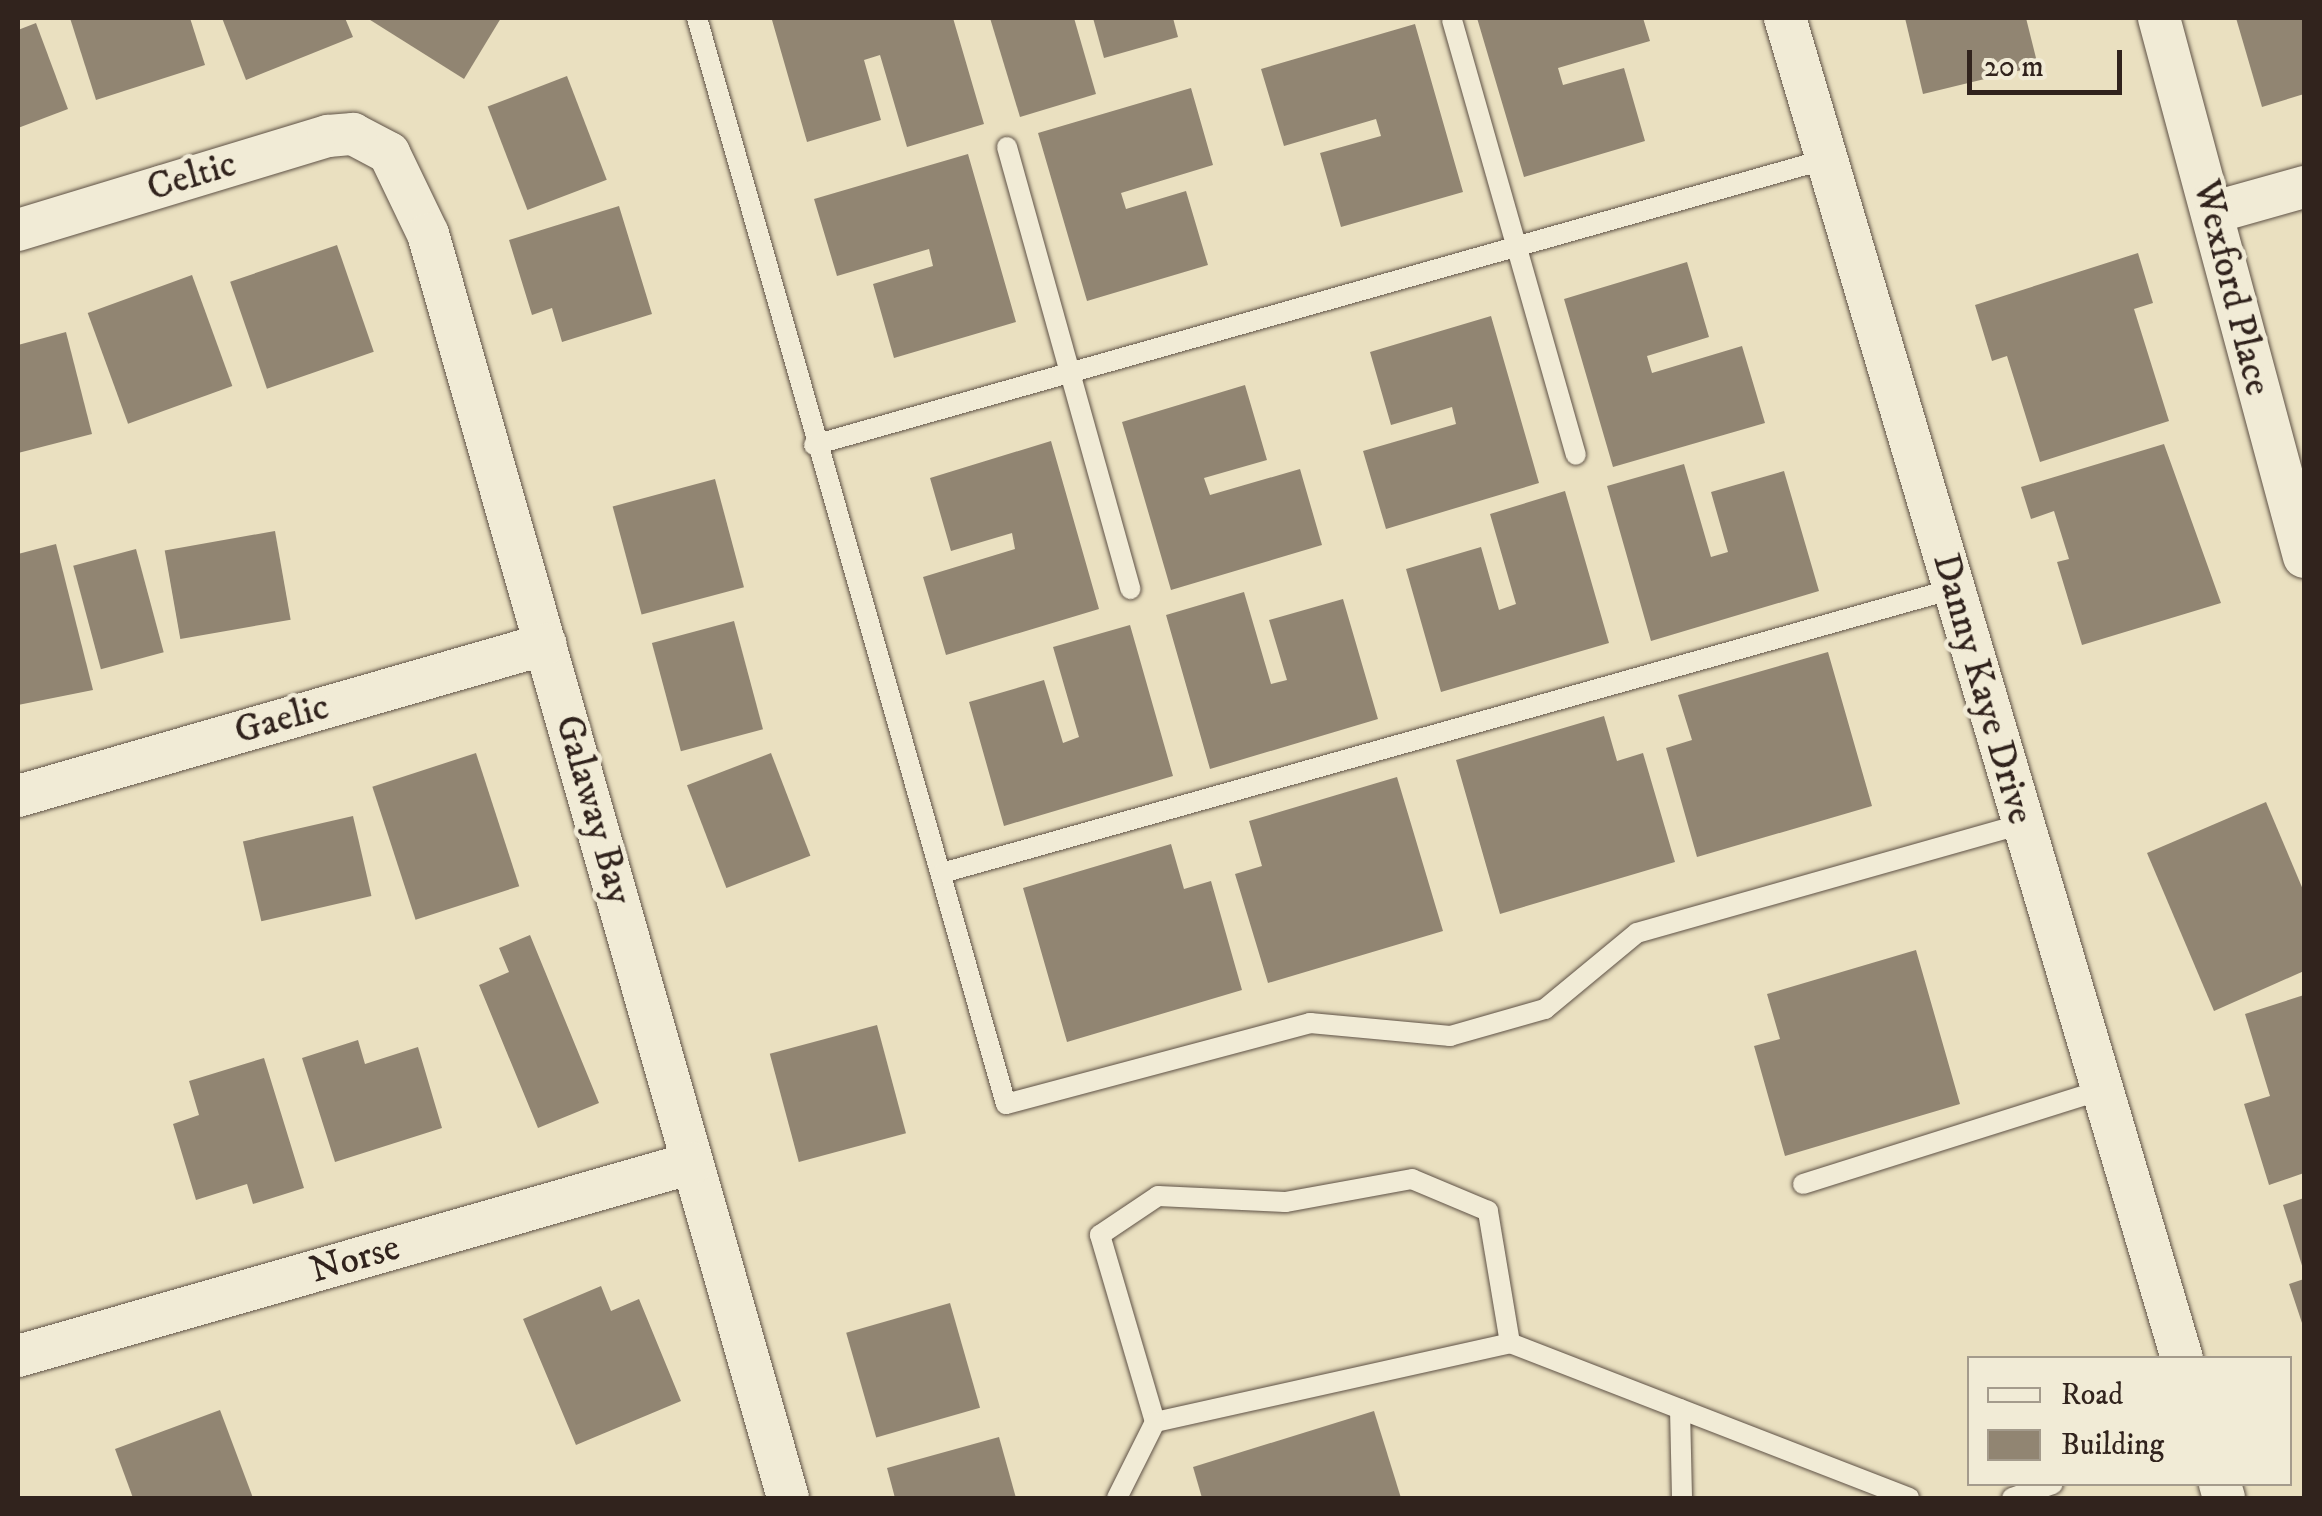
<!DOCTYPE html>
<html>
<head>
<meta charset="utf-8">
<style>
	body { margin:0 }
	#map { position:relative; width:2322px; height:1516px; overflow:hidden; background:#eae0c0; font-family:"IM FELL DW Pica",serif }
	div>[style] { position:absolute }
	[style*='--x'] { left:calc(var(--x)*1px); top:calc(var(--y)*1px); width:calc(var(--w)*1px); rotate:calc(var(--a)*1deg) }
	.building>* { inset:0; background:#918572; transform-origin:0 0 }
	.roads { filter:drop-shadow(0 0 2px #5f5246) drop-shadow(0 0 2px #5f5246) }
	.lane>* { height:20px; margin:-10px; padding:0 10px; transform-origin:10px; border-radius:10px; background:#f1ebd6 }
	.street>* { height:42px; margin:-21px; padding:0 21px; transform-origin:21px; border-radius:21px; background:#f1ebd6 }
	span { translate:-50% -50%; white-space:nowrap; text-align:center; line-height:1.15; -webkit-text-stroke:9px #f1ebd6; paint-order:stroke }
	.street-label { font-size:38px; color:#31231d }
	.frame { position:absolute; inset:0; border:20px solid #31231d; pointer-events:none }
	.legend { position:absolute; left:1967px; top:1356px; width:325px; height:130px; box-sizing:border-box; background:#f1ebd6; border:2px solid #a49b8c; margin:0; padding:12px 18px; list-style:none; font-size:30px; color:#31231d }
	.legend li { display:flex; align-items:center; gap:20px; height:50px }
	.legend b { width:50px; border:2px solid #a49b8c }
	.scale { position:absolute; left:1967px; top:50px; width:155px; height:45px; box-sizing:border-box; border:5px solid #31231d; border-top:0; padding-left:12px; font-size:30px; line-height:35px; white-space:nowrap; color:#31231d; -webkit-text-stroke:8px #f1ebd6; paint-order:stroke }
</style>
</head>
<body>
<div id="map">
	<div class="building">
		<div style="clip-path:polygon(70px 18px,190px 18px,205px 65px,96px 100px)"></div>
		<div style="clip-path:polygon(222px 18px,345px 18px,353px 37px,246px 80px)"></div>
		<div style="clip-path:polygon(367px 18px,501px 18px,464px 79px)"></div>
		<div style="clip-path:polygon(953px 18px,984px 124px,907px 147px,880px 55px,864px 60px,881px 120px,807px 142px,772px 20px)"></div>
		<div style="clip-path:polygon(990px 18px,1074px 18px,1096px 94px,1020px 117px)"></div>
		<div style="clip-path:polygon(1093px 18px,1173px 18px,1178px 37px,1104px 58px)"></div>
		<div style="clip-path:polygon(1477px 18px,1643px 18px,1650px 41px,1558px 68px,1563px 85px,1624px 68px,1645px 141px,1524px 177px)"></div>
		<div style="clip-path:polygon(1905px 18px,2026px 18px,2038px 66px,1923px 94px)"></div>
		<div style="clip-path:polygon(2236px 18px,2304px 18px,2304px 94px,2262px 107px)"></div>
		<div style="clip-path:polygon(36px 23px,68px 109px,18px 128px,18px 30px)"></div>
		<div style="clip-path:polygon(1415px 24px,1463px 192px,1341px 227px,1320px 153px,1381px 136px,1376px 119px,1284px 146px,1261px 69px)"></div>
		<div style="left:567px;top:76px;width:111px;height:85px;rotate:69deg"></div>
		<div style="clip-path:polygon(1191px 88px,1213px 165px,1121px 193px,1126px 209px,1186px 191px,1208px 265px,1087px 301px,1038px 133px)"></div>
		<div style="clip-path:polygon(968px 154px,1016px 322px,894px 358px,873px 284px,933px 266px,929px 249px,837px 276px,814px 199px)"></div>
		<div style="clip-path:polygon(619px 206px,652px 314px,562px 342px,552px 308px,532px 315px,509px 240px)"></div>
		<div style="left:337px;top:245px;width:113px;height:113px;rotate:71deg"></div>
		<div style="clip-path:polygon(2138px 253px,2153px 303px,2134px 309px,2169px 421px,2040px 462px,2007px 356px,1992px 361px,1975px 305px)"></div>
		<div style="clip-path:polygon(1687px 262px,1709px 337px,1647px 356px,1652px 373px,1742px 346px,1765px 423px,1613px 467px,1564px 299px)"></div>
		<div style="left:192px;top:275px;width:118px;height:111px;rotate:70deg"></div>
		<div style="clip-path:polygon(1491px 316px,1539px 483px,1386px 529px,1363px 451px,1456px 424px,1452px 407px,1391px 425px,1370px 352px)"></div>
		<div style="clip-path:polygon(66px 332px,92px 434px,18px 453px,18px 345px)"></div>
		<div style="clip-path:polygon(1245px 385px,1267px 460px,1204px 478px,1210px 495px,1300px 469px,1322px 545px,1171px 590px,1122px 422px)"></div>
		<div style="clip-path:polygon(1051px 441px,1099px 609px,946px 655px,923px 577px,1015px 549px,1012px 533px,951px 551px,930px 478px)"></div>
		<div style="clip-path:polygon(2164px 444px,2221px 603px,2082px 645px,2057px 562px,2069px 559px,2054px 511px,2031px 519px,2021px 487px)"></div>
		<div style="clip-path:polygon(1684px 464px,1711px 557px,1728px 552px,1711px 492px,1784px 471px,1819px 591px,1651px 641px,1607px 486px)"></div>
		<div style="left:715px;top:479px;width:112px;height:106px;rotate:75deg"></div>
		<div style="clip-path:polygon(1565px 491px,1609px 643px,1441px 692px,1406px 569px,1481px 547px,1499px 610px,1516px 604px,1490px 514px)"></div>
		<div style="left:275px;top:531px;width:90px;height:112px;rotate:80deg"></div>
		<div style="clip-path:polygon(56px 544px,93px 690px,18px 705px,18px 554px)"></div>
		<div style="left:136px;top:549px;width:107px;height:65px;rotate:75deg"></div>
		<div style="clip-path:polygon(1244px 592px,1271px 684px,1287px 680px,1269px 620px,1343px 599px,1378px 719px,1210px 769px,1166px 615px)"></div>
		<div style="left:734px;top:621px;width:112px;height:85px;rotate:75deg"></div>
		<div style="clip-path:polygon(1130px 625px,1173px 776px,1004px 826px,969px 702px,1044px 680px,1063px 743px,1079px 737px,1053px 647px)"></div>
		<div style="clip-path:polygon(1828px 652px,1872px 806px,1697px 857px,1666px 748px,1692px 740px,1678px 695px)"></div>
		<div style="clip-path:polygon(1604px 716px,1617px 761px,1643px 753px,1675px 862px,1500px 914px,1456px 760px)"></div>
		<div style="left:476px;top:753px;width:140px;height:109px;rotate:72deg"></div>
		<div style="left:771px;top:753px;width:110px;height:90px;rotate:69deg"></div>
		<div style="clip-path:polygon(1397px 777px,1443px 931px,1268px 983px,1235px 874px,1262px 866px,1249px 821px)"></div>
		<div style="clip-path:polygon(2266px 802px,2304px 892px,2304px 971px,2214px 1011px,2147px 853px)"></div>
		<div style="left:353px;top:816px;width:82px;height:113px;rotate:77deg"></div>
		<div style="clip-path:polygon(1171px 844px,1184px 889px,1211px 881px,1242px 990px,1067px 1042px,1023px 888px)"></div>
		<div style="clip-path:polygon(530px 935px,599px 1103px,538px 1128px,479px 985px,509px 972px,499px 948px)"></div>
		<div style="clip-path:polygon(1916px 950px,1960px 1104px,1785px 1156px,1754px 1046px,1780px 1039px,1767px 994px)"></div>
		<div style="clip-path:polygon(2304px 995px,2304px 1173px,2269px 1185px,2244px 1104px,2270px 1096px,2245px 1014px)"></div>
		<div style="left:877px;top:1025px;width:112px;height:111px;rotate:75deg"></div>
		<div style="clip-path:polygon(358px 1040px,365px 1064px,418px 1047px,442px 1128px,335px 1162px,302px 1058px)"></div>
		<div style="clip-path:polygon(264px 1058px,304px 1188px,253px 1204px,247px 1184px,196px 1200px,173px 1124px,199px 1115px,189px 1081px)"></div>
		<div style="clip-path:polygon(2304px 1198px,2304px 1272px,2283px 1205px)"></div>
		<div style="clip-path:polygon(2304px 1279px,2304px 1329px,2289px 1284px)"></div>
		<div style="clip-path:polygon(601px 1286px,611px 1311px,639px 1299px,681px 1401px,576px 1445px,523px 1319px)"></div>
		<div style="left:950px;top:1303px;width:109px;height:108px;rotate:74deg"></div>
		<div style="clip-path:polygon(220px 1410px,253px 1498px,133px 1498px,115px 1449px)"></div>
		<div style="clip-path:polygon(1374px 1411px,1401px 1498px,1202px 1498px,1193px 1467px)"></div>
		<div style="clip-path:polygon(999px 1437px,1016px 1498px,895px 1498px,887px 1468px)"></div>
	</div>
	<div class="roads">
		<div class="lane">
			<div style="--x:697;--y:18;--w:1129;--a:74.12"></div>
			<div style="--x:1006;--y:1104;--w:315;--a:-14.9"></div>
			<div style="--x:1310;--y:1023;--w:141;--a:5.3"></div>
			<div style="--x:1450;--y:1036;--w:99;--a:-15.9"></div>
			<div style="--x:1545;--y:1009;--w:119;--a:-39.6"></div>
			<div style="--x:1637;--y:933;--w:399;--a:-15.8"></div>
			<div style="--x:1452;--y:20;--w:452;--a:74.1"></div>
			<div style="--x:1007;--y:147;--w:459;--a:74.4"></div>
			<div style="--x:814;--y:445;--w:1053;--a:-15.77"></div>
			<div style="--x:942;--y:873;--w:1050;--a:-15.69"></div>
			<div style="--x:1803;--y:1184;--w:312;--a:-17.5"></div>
			<div style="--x:1510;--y:1343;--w:134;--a:-99.5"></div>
			<div style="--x:1488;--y:1211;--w:82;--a:-157.2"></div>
			<div style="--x:1412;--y:1179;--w:129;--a:169.7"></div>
			<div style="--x:1285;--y:1202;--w:127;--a:-177.3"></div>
			<div style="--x:1158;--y:1196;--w:70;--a:146.1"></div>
			<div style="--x:1100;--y:1235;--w:195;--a:73.6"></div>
			<div style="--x:1155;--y:1422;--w:364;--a:-12.5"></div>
			<div style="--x:1510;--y:1343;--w:428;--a:21.2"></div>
			<div style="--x:1680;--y:1409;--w:89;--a:88.7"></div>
			<div style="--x:1117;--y:1498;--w:85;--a:-63.4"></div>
			<div style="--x:2012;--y:1498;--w:43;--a:-18.9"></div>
		</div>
		<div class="street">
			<div style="--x:1785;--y:18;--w:1398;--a:73.5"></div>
			<div style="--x:2159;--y:18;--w:558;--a:74.94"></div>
			<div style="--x:2215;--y:212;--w:92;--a:-15.7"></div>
			<div style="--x:18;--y:230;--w:324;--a:-16.9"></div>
			<div style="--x:328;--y:136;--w:25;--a:-5"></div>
			<div style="--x:353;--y:134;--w:41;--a:27.8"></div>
			<div style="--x:389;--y:153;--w:90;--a:64.3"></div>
			<div style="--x:428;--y:234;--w:1314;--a:74.1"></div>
			<div style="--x:18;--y:796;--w:549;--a:-16.06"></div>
			<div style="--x:18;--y:1356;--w:701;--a:-15.98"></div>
			<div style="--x:2220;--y:1484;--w:15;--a:74"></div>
		</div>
	</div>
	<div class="street-label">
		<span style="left:192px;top:177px;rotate:-17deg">Celtic</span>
		<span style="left:2231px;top:288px;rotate:76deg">Wexford Place</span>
		<span style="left:1982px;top:689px;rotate:74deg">Danny Kaye Drive</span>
		<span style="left:282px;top:720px;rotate:-16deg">Gaelic</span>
		<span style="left:593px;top:810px;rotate:74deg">Galaway Bay</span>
		<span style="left:355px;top:1260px;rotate:-16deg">Norse</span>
	</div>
	<div class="frame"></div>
	<ul class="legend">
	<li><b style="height:12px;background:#f1ebd6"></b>Road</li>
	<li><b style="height:28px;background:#918572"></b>Building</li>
	</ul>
	<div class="scale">20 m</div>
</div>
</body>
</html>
